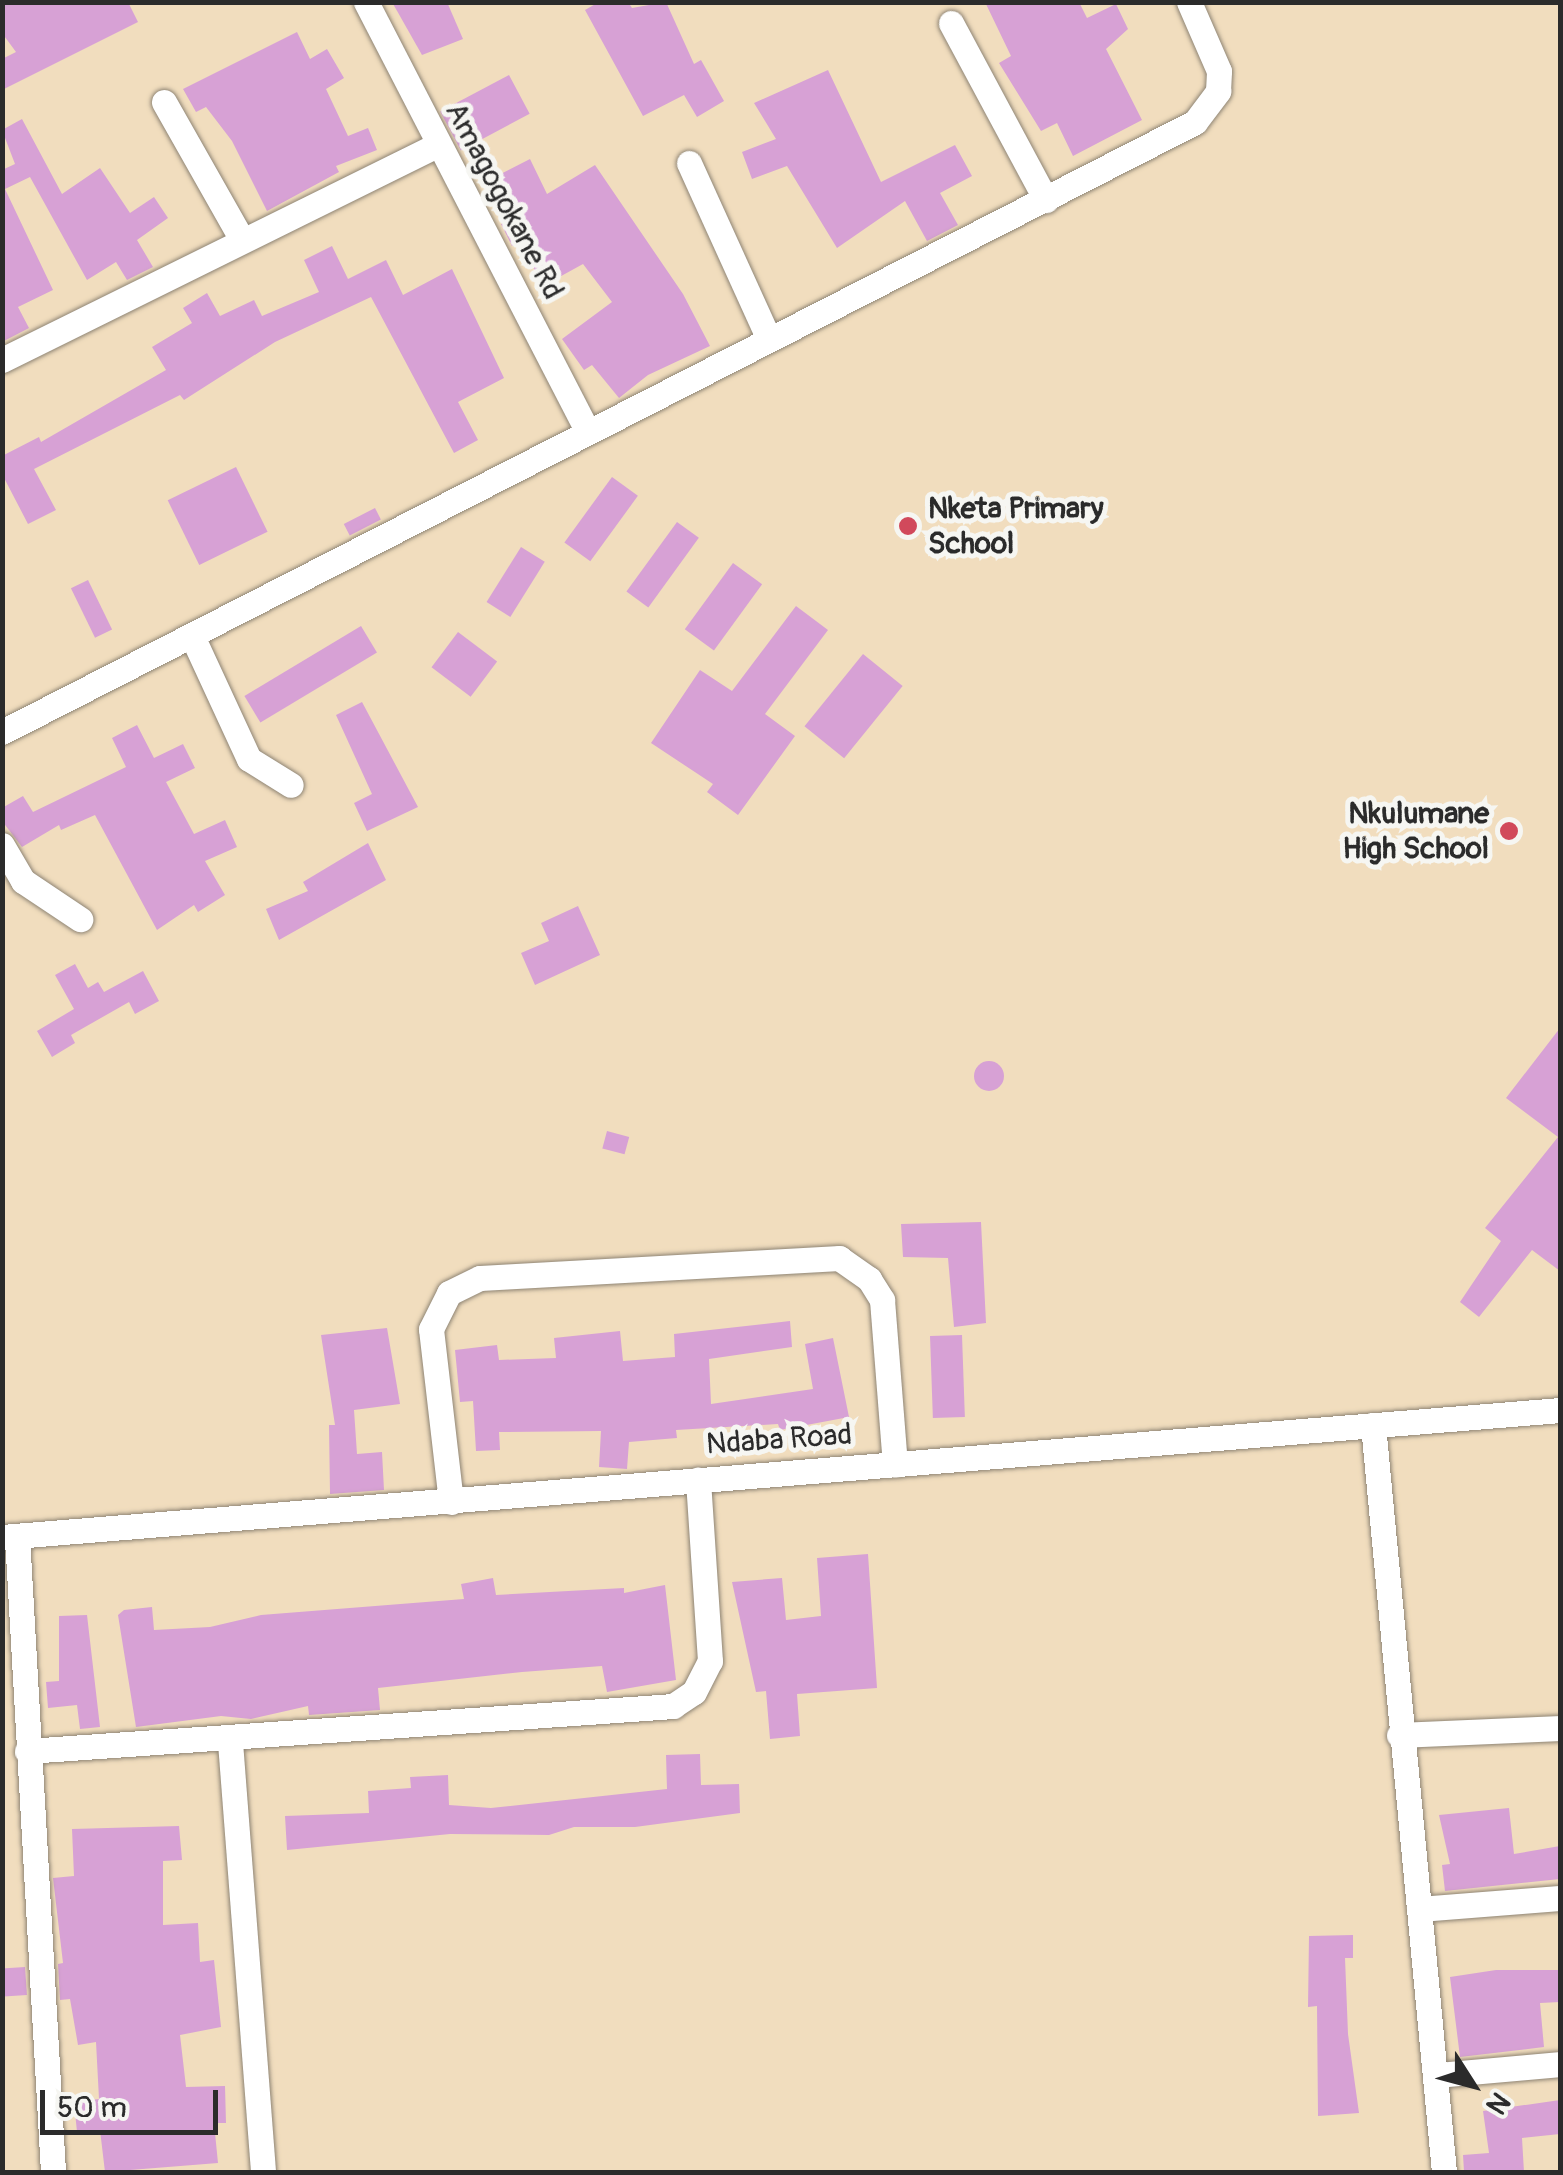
<!DOCTYPE html>
<html>
<head>
<meta charset="utf-8">
<style>
	body { margin:0 }
	#map { position:relative; width:1563px; height:2175px; overflow:hidden; background:#f1ddbe; font-family:Pangolin,sans-serif }
	div>[style] { position:absolute }
	[style*='--x'] { left:calc(var(--x)*1px); top:calc(var(--y)*1px); width:calc(var(--w)*1px); rotate:calc(var(--a)*1deg) }
	.building>* { inset:0; background:#d7a1d5; transform-origin:0 0 }
	.round { border-radius:50% }
	.roads { filter:drop-shadow(0 0 2px #8e8474) drop-shadow(0 0 2px #8e8474) }
	.street>* { height:25px; margin:-12.5px; padding:0 12.5px; transform-origin:12.5px; border-radius:12.5px; background:#fff }
	.dots>* { width:28px; height:28px; translate:-50% -50%; box-sizing:border-box; border:5px solid #f6f6f2; border-radius:50% }
	span { translate:-50% -50%; white-space:nowrap; text-align:center; line-height:1.15; -webkit-text-stroke:10px #f6f6f2; paint-order:stroke }
	.street-label { font-size:30px; color:#2b2b2b }
	.poi-label { font-size:30px; color:#2b2b2b; font-weight:700 }
	.left { translate:0 -50%; text-align:left }
	.right { translate:-100% -50%; text-align:right }
	.frame { position:absolute; inset:0; border:5px solid #2b2b2b; pointer-events:none }
	.north { position:absolute; left:1423px; top:2035px; width:100px; height:100px; -webkit-text-stroke:8px #f6f6f2; paint-order:stroke; rotate:126deg; font-size:28px; font-weight:700; line-height:40px; text-align:center; color:#2b2b2b }
	.north::after { content:''; display:block; margin:auto; width:35px; height:45px; background:#2b2b2b; clip-path:polygon(50% 0,100% 100%,50% 72%,0 100%) }
	.scale { position:absolute; left:40px; top:2090px; width:178px; height:45px; box-sizing:border-box; border:5px solid #2b2b2b; border-top:0; padding-left:12px; font-size:30px; line-height:35px; white-space:nowrap; color:#2b2b2b; -webkit-text-stroke:8px #f6f6f2; paint-order:stroke }
</style>
</head>
<body>
<div id="map">
	<div class="building">
		<div style="clip-path:polygon(2px 2px,128px 2px,138px 22px,2px 90px,2px 59px,16px 52px,2px 33px)"></div>
		<div style="clip-path:polygon(392px 2px,447px 2px,463px 39px,422px 55px)"></div>
		<div style="clip-path:polygon(599px 2px,628px 2px,632px 8px,666px 2px,694px 64px,701px 60px,724px 101px,697px 117px,684px 95px,643px 116px,585px 10px)"></div>
		<div style="clip-path:polygon(985px 2px,1079px 2px,1087px 18px,1116px 4px,1128px 29px,1106px 49px,1142px 120px,1073px 156px,1057px 123px,1041px 131px,999px 63px,1011px 56px)"></div>
		<div style="clip-path:polygon(297px 32px,310px 59px,327px 49px,344px 78px,326px 89px,348px 136px,368px 128px,377px 150px,336px 166px,339px 172px,267px 211px,232px 141px,206px 107px,196px 112px,183px 89px)"></div>
		<div style="clip-path:polygon(828px 70px,881px 182px,955px 145px,972px 176px,940px 193px,958px 225px,927px 241px,905px 201px,837px 248px,787px 166px,752px 179px,742px 152px,776px 139px,754px 103px)"></div>
		<div style="left:509px;top:75px;width:44px;height:78px;rotate:62deg"></div>
		<div style="clip-path:polygon(22px 119px,62px 194px,100px 168px,130px 213px,154px 197px,168px 218px,137px 240px,153px 267px,127px 280px,116px 262px,87px 280px,30px 177px,5px 189px,53px 290px,18px 307px,29px 328px,2px 342px,2px 170px,15px 164px,2px 130px)"></div>
		<div style="clip-path:polygon(530px 159px,547px 194px,595px 165px,683px 294px,710px 346px,648px 375px,619px 398px,592px 365px,584px 370px,562px 339px,612px 302px,583px 264px,543px 286px,520px 242px,512px 246px,501px 224px,508px 221px,487px 181px)"></div>
		<div style="clip-path:polygon(332px 246px,348px 279px,386px 260px,403px 295px,452px 269px,504px 378px,458px 402px,478px 440px,454px 453px,371px 297px,275px 342px,184px 400px,180px 395px,34px 469px,56px 510px,28px 524px,2px 474px,2px 456px,39px 437px,41px 442px,166px 370px,152px 347px,192px 323px,183px 308px,207px 293px,220px 316px,254px 300px,262px 316px,319px 292px,304px 260px)"></div>
		<div style="left:236px;top:467px;width:72px;height:76px;rotate:64deg"></div>
		<div style="left:612px;top:477px;width:32px;height:81px;rotate:36deg"></div>
		<div style="left:375px;top:508px;width:13px;height:35px;rotate:63deg"></div>
		<div style="left:677px;top:522px;width:27px;height:86px;rotate:36deg"></div>
		<div style="left:521px;top:547px;width:28px;height:65px;rotate:32deg"></div>
		<div style="left:733px;top:563px;width:36px;height:82px;rotate:36deg"></div>
		<div style="left:88px;top:580px;width:55px;height:19px;rotate:64deg"></div>
		<div style="clip-path:polygon(796px 606px,828px 630px,765px 714px,795px 736px,738px 815px,707px 792px,713px 784px,651px 743px,700px 670px,732px 691px)"></div>
		<div style="left:361px;top:626px;width:31px;height:136px;rotate:59deg"></div>
		<div style="left:458px;top:632px;width:49px;height:44px;rotate:37deg"></div>
		<div style="left:863px;top:654px;width:51px;height:93px;rotate:39deg"></div>
		<div style="clip-path:polygon(362px 702px,418px 807px,367px 831px,354px 803px,372px 794px,336px 715px)"></div>
		<div style="clip-path:polygon(137px 725px,154px 758px,183px 744px,195px 768px,166px 782px,194px 834px,225px 820px,237px 847px,205px 861px,225px 895px,198px 912px,194px 905px,157px 930px,95px 815px,61px 830px,59px 825px,22px 847px,2px 821px,2px 808px,23px 796px,33px 812px,126px 767px,112px 738px)"></div>
		<div style="clip-path:polygon(368px 843px,386px 880px,279px 940px,266px 909px,308px 891px,303px 882px)"></div>
		<div style="clip-path:polygon(578px 906px,600px 955px,535px 985px,521px 953px,549px 941px,541px 923px)"></div>
		<div style="clip-path:polygon(75px 964px,88px 988px,98px 982px,104px 992px,143px 971px,159px 1001px,135px 1014px,129px 1002px,71px 1035px,75px 1043px,52px 1057px,37px 1031px,74px 1009px,55px 975px)"></div>
		<div style="clip-path:polygon(1560px 1028px,1560px 1271px,1532px 1250px,1479px 1317px,1460px 1302px,1501px 1241px,1485px 1228px,1558px 1137px,1506px 1098px)"></div>
		<div class="round" style="left:974px;top:1061px;width:30px;height:30px"></div>
		<div style="left:607px;top:1131px;width:23px;height:18px;rotate:15deg"></div>
		<div style="clip-path:polygon(981px 1222px,986px 1323px,954px 1327px,948px 1258px,903px 1257px,901px 1224px)"></div>
		<div style="clip-path:polygon(790px 1321px,792px 1347px,709px 1359px,711px 1404px,813px 1389px,805px 1344px,833px 1338px,849px 1417px,780px 1430px,778px 1424px,676px 1430px,677px 1438px,629px 1442px,627px 1469px,599px 1467px,601px 1431px,499px 1432px,500px 1450px,476px 1451px,473px 1401px,460px 1402px,455px 1350px,497px 1345px,499px 1360px,556px 1358px,554px 1338px,620px 1331px,623px 1361px,675px 1357px,674px 1334px)"></div>
		<div style="clip-path:polygon(387px 1328px,400px 1404px,354px 1410px,357px 1454px,382px 1452px,384px 1490px,330px 1494px,329px 1425px,335px 1425px,321px 1335px)"></div>
		<div style="left:962px;top:1335px;width:82px;height:32px;rotate:88deg"></div>
		<div style="clip-path:polygon(868px 1554px,877px 1688px,797px 1694px,800px 1736px,770px 1739px,766px 1691px,756px 1692px,732px 1582px,782px 1578px,786px 1620px,821px 1616px,817px 1558px)"></div>
		<div style="clip-path:polygon(493px 1578px,496px 1595px,624px 1588px,624px 1593px,665px 1585px,676px 1680px,607px 1692px,602px 1666px,522px 1672px,378px 1688px,380px 1710px,309px 1715px,308px 1706px,251px 1719px,221px 1716px,136px 1727px,118px 1615px,124px 1610px,152px 1607px,154px 1630px,210px 1627px,261px 1615px,464px 1599px,461px 1584px)"></div>
		<div style="clip-path:polygon(87px 1615px,100px 1727px,80px 1729px,77px 1705px,48px 1708px,46px 1682px,59px 1681px,59px 1616px)"></div>
		<div style="clip-path:polygon(700px 1754px,701px 1785px,739px 1784px,740px 1813px,635px 1827px,574px 1827px,549px 1835px,450px 1834px,287px 1850px,285px 1816px,369px 1813px,368px 1791px,411px 1788px,410px 1777px,448px 1775px,449px 1805px,491px 1808px,667px 1789px,666px 1755px)"></div>
		<div style="clip-path:polygon(1509px 1808px,1514px 1854px,1560px 1846px,1560px 1879px,1445px 1891px,1442px 1865px,1450px 1864px,1439px 1815px)"></div>
		<div style="clip-path:polygon(179px 1826px,182px 1860px,163px 1861px,163px 1925px,198px 1923px,200px 1962px,214px 1960px,221px 2027px,180px 2035px,186px 2087px,225px 2086px,226px 2123px,214px 2123px,218px 2163px,105px 2172px,100px 2130px,77px 2132px,74px 2102px,99px 2099px,96px 2042px,78px 2045px,70px 1999px,60px 2000px,58px 1964px,63px 1963px,53px 1878px,74px 1876px,72px 1829px)"></div>
		<div style="clip-path:polygon(1353px 1935px,1353px 1958px,1345px 1958px,1348px 2034px,1359px 2113px,1318px 2116px,1317px 2006px,1308px 2007px,1309px 1936px)"></div>
		<div style="left:25px;top:1967px;width:28px;height:23px;rotate:86deg"></div>
		<div style="clip-path:polygon(1496px 1970px,1560px 1970px,1560px 2002px,1540px 2003px,1544px 2047px,1460px 2057px,1450px 1977px)"></div>
		<div style="clip-path:polygon(1560px 2100px,1560px 2134px,1522px 2138px,1524px 2172px,1464px 2172px,1463px 2155px,1489px 2153px,1483px 2111px)"></div>
	</div>
	<div class="roads">
		<div class="street">
			<div style="--x:366;--y:2;--w:480;--a:62.7"></div>
			<div style="--x:951;--y:23;--w:201;--a:61.8"></div>
			<div style="--x:164;--y:102;--w:156;--a:60.5"></div>
			<div style="--x:689;--y:163;--w:193;--a:65.6"></div>
			<div style="--x:2;--y:360;--w:485;--a:-26.3"></div>
			<div style="--x:193;--y:638;--w:133;--a:65.2"></div>
			<div style="--x:249;--y:759;--w:49;--a:31.8"></div>
			<div style="--x:2;--y:732;--w:1340;--a:-27.08"></div>
			<div style="--x:1195;--y:122;--w:39;--a:-53"></div>
			<div style="--x:1218;--y:91;--w:20;--a:-87"></div>
			<div style="--x:1219;--y:71;--w:75;--a:-113.5"></div>
			<div style="--x:2;--y:845;--w:42;--a:59.7"></div>
			<div style="--x:23;--y:881;--w:69;--a:33.7"></div>
			<div style="--x:1373;--y:1425;--w:750;--a:84.57"></div>
			<div style="--x:451;--y:1502;--w:174;--a:-96.6"></div>
			<div style="--x:431;--y:1329;--w:40;--a:-63.4"></div>
			<div style="--x:449;--y:1293;--w:34;--a:-26"></div>
			<div style="--x:480;--y:1278;--w:360;--a:-3.2"></div>
			<div style="--x:839;--y:1258;--w:37;--a:35"></div>
			<div style="--x:869;--y:1279;--w:25;--a:58"></div>
			<div style="--x:882;--y:1300;--w:165;--a:85.5"></div>
			<div style="--x:17;--y:1536;--w:637;--a:86.76"></div>
			<div style="--x:2;--y:1537;--w:1563;--a:-4.66"></div>
			<div style="--x:1399;--y:1735;--w:161;--a:-2.5"></div>
			<div style="--x:230;--y:1742;--w:431;--a:85.6"></div>
			<div style="--x:27;--y:1751;--w:648;--a:-3.98"></div>
			<div style="--x:673;--y:1706;--w:25;--a:-34"></div>
			<div style="--x:694;--y:1692;--w:35;--a:-63"></div>
			<div style="--x:710;--y:1661;--w:182;--a:-93.8"></div>
			<div style="--x:1419;--y:1909;--w:141;--a:-4.5"></div>
			<div style="--x:1437;--y:2075;--w:123;--a:-5.1"></div>
		</div>
	</div>
	<div class="dots">
		<div style="left:908px;top:526px;background:#d1495b"></div>
		<div style="left:1509px;top:831px;background:#d1495b"></div>
	</div>
	<div class="street-label">
		<span style="left:504px;top:201px;rotate:62deg">Amagogokane Rd</span>
		<span style="left:779px;top:1440px;rotate:-4deg">Ndaba Road</span>
	</div>
	<div class="poi-label">
		<span class="left" style="left:928px;top:526px">Nketa Primary<br>School</span>
		<span class="right" style="left:1489px;top:831px">Nkulumane<br>High School</span>
	</div>
	<div class="frame"></div>
	<div class="north">N</div>
	<div class="scale">50 m</div>
</div>
</body>
</html>
